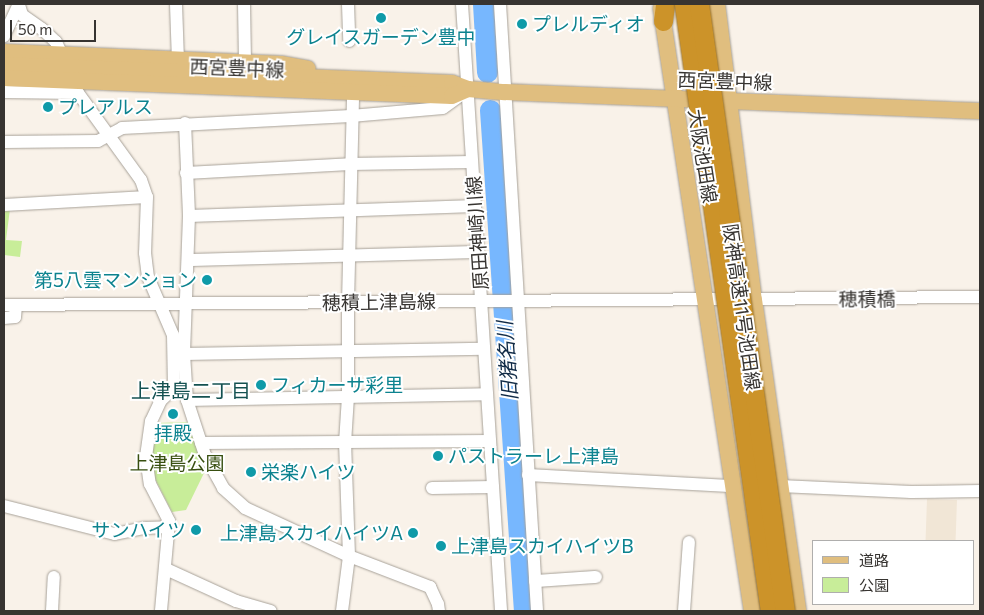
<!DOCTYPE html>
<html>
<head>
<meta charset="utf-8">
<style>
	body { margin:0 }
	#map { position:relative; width:984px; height:615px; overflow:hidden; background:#f9f2e9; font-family:Commissioner,"Noto Sans JP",sans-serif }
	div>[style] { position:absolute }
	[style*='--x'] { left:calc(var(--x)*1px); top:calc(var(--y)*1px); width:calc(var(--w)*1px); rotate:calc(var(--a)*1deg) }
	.built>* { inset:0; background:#f1e6d6; transform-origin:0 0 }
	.green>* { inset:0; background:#c8ed99 }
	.river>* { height:21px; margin:-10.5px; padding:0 10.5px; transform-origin:10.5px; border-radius:10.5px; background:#77b7fe }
	.roads { filter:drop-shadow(0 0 1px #a8a299) drop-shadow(0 0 1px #a8a299) }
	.minor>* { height:12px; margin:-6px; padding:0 6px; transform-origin:6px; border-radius:6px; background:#fff }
	.major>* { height:16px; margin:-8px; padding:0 8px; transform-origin:8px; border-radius:8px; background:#e0be7f }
	.highway>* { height:19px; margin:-9.5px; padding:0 9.5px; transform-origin:9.5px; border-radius:9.5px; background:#cc9329 }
	.bridges { filter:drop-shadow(0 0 1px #98722c) drop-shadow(0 0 1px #98722c) }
	.highway-bridge>* { height:19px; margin:-9.5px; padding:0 9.5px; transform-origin:9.5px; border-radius:9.5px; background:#cc9329 }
	.dots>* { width:14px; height:14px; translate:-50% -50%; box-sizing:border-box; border:2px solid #fff; border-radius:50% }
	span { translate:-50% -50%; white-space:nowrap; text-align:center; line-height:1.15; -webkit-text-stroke:4px #fff; paint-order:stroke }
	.culture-label { font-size:19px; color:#0d838f }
	.left { translate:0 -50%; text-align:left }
	.right { translate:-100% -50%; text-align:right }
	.street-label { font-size:19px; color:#373431 }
	.park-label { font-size:19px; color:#384f10 }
	.water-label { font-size:20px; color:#112b47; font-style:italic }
	.neighbourhood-label { font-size:20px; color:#145151 }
	.frame { position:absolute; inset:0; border:5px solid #373431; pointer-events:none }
	.legend { position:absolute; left:812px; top:540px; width:162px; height:65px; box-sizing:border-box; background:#fff; border:1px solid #afaead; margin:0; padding:6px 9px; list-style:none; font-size:15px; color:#373431 }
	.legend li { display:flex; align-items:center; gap:10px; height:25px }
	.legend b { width:25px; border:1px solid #afaead }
	.scale { position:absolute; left:10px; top:20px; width:86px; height:22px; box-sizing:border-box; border:2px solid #373431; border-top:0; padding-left:6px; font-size:15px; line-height:18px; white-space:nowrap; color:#373431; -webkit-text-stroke:4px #fff; paint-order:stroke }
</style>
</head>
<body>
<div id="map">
	<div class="built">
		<div style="left:927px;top:499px;width:30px;height:42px;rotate:2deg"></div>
	</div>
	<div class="green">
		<div style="clip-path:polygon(4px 209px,10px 209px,6px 240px,22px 241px,20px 257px,4px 255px)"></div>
		<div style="clip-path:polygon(188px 422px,205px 464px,205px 471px,186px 510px,172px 512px,152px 473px,150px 462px,156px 423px)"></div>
	</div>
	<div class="river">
		<div style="--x:483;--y:4;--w:68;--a:86.6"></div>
		<div style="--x:490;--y:110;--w:502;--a:86.12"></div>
	</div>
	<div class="roads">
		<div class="minor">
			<div style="--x:176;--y:4;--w:56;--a:88"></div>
			<div style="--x:244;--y:4;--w:59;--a:89"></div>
			<div style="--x:348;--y:4;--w:37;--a:88"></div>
			<div style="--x:462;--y:4;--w:608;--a:86.32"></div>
			<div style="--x:500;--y:4;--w:608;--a:86.51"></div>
			<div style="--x:19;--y:5;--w:10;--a:73"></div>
			<div style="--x:22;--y:15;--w:24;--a:35"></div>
			<div style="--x:42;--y:29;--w:19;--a:43"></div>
			<div style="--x:56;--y:42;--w:14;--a:65"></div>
			<div style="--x:4;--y:36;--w:35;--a:-65"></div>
			<div style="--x:4;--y:92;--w:74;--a:0.8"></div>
			<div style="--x:78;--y:93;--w:107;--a:54.1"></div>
			<div style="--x:141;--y:180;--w:18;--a:71"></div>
			<div style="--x:147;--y:197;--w:56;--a:92"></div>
			<div style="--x:145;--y:253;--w:24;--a:83"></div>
			<div style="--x:148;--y:277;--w:63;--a:66.7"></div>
			<div style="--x:173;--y:335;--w:53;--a:88.9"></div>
			<div style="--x:174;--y:388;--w:18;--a:137"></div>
			<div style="--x:161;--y:400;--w:23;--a:115"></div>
			<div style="--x:151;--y:421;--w:36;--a:98"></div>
			<div style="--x:146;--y:457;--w:27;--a:82"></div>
			<div style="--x:150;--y:484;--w:42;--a:62.8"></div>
			<div style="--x:169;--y:521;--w:90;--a:95.1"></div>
			<div style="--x:185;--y:123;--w:93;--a:87.5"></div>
			<div style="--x:189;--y:216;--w:138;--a:92.1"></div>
			<div style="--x:184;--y:354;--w:46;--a:86.3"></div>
			<div style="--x:187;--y:400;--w:58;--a:71.9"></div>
			<div style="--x:205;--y:455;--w:38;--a:61"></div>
			<div style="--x:223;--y:488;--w:30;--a:42"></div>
			<div style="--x:245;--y:508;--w:115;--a:24.8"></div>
			<div style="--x:349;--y:556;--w:87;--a:20.9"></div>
			<div style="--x:430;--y:587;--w:19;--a:65"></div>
			<div style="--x:438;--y:604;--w:7;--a:82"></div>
			<div style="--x:4;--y:142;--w:94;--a:-0.6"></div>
			<div style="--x:98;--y:141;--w:27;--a:-28"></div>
			<div style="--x:122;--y:128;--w:229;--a:-3"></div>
			<div style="--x:351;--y:116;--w:92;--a:-5"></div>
			<div style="--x:443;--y:108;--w:24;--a:-36"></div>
			<div style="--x:186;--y:173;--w:164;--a:-3.1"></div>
			<div style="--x:350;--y:164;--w:122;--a:-0.9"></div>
			<div style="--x:4;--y:205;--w:143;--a:-3.2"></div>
			<div style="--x:189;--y:216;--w:286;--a:-2"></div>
			<div style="--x:189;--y:260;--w:289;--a:-1.6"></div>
			<div style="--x:4;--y:305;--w:976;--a:-0.47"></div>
			<div style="--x:4;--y:318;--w:11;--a:-5"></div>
			<div style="--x:15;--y:317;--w:12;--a:-85"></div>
			<div style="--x:184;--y:354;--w:300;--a:-1"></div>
			<div style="--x:187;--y:400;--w:300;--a:-1.1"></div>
			<div style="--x:201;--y:443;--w:289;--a:-0.4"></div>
			<div style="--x:528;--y:475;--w:206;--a:3.1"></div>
			<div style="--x:780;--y:486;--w:131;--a:2.6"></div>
			<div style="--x:911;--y:492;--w:69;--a:-0.8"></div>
			<div style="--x:432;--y:488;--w:61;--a:-0.9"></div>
			<div style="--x:4;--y:506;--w:114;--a:14.2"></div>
			<div style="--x:115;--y:534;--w:30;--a:-12"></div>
			<div style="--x:144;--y:528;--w:25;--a:-2"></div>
			<div style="--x:166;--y:569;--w:77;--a:24.6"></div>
			<div style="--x:236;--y:601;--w:36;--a:16"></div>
			<div style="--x:535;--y:581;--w:61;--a:-3.8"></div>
			<div style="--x:52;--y:611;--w:34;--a:-87"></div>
			<div style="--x:342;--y:611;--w:55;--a:-82.7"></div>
			<div style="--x:349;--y:556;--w:113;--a:-92"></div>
			<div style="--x:345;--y:443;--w:46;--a:-86.3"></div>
			<div style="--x:348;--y:397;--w:94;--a:-90"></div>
			<div style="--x:348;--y:303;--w:210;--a:-88.6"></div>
			<div style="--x:684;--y:611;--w:69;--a:-85.9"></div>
		</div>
		<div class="major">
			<div style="--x:717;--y:4;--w:298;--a:82.9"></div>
			<div style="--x:754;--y:300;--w:314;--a:81.9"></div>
			<div style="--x:661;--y:8;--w:610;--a:81.42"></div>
			<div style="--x:4;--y:52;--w:277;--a:2.5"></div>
			<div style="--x:281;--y:64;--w:27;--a:10"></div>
			<div style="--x:4;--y:65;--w:448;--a:2.3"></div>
			<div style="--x:452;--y:83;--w:17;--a:21"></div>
			<div style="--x:468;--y:89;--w:37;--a:5"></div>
			<div style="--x:505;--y:92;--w:475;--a:2.3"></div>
			<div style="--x:4;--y:78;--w:448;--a:2.3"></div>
			<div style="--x:452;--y:96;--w:17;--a:-24"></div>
		</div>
		<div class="highway">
			<div style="--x:663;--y:21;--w:17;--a:-83"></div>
		</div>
	</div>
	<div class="bridges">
		<div class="highway-bridge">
			<div style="--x:684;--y:4;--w:613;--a:81.94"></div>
			<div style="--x:699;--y:4;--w:613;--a:81.94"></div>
		</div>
	</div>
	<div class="dots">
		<div style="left:381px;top:18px;background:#0f9aa8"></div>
		<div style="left:522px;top:24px;background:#0f9aa8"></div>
		<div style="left:48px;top:107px;background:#0f9aa8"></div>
		<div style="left:207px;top:280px;background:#0f9aa8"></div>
		<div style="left:261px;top:385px;background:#0f9aa8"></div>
		<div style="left:173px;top:414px;background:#0f9aa8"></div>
		<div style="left:438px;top:456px;background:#0f9aa8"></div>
		<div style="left:251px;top:472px;background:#0f9aa8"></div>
		<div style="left:196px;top:530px;background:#0f9aa8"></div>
		<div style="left:413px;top:533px;background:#0f9aa8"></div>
		<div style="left:441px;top:546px;background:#0f9aa8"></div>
	</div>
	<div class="culture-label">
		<span class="left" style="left:532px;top:24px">プレルディオ</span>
		<span style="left:381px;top:37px">グレイスガーデン豊中</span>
		<span class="left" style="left:58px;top:107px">プレアルス</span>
		<span class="right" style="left:197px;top:280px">第5八雲マンション</span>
		<span class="left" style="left:271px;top:385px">フィカーサ彩里</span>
		<span style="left:173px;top:433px">拝殿</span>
		<span class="left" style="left:448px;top:456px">パストラーレ上津島</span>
		<span class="left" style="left:261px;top:472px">栄楽ハイツ</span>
		<span class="right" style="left:186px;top:530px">サンハイツ</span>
		<span class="right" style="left:403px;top:533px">上津島スカイハイツA</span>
		<span class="left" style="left:451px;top:546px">上津島スカイハイツB</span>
	</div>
	<div class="street-label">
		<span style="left:237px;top:68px;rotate:2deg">西宮豊中線</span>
		<span style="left:725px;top:81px;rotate:2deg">西宮豊中線</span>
		<span style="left:703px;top:156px;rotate:81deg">大阪池田線</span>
		<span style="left:477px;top:233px;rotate:-94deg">原田神崎川線</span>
		<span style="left:867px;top:299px;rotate:-1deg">穂積橋</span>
		<span style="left:379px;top:302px;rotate:-1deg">穂積上津島線</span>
		<span style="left:742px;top:307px;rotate:82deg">阪神高速11号池田線</span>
	</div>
	<div class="park-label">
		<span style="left:177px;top:463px">上津島公園</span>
	</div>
	<div class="water-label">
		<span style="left:507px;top:361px;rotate:-94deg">旧猪名川</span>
	</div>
	<div class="neighbourhood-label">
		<span style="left:191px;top:390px">上津島二丁目</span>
	</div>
	<div class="frame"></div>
	<ul class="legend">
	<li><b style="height:6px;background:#e0be7f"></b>道路</li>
	<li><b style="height:14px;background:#c8ed99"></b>公園</li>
	</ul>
	<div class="scale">50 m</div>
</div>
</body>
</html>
